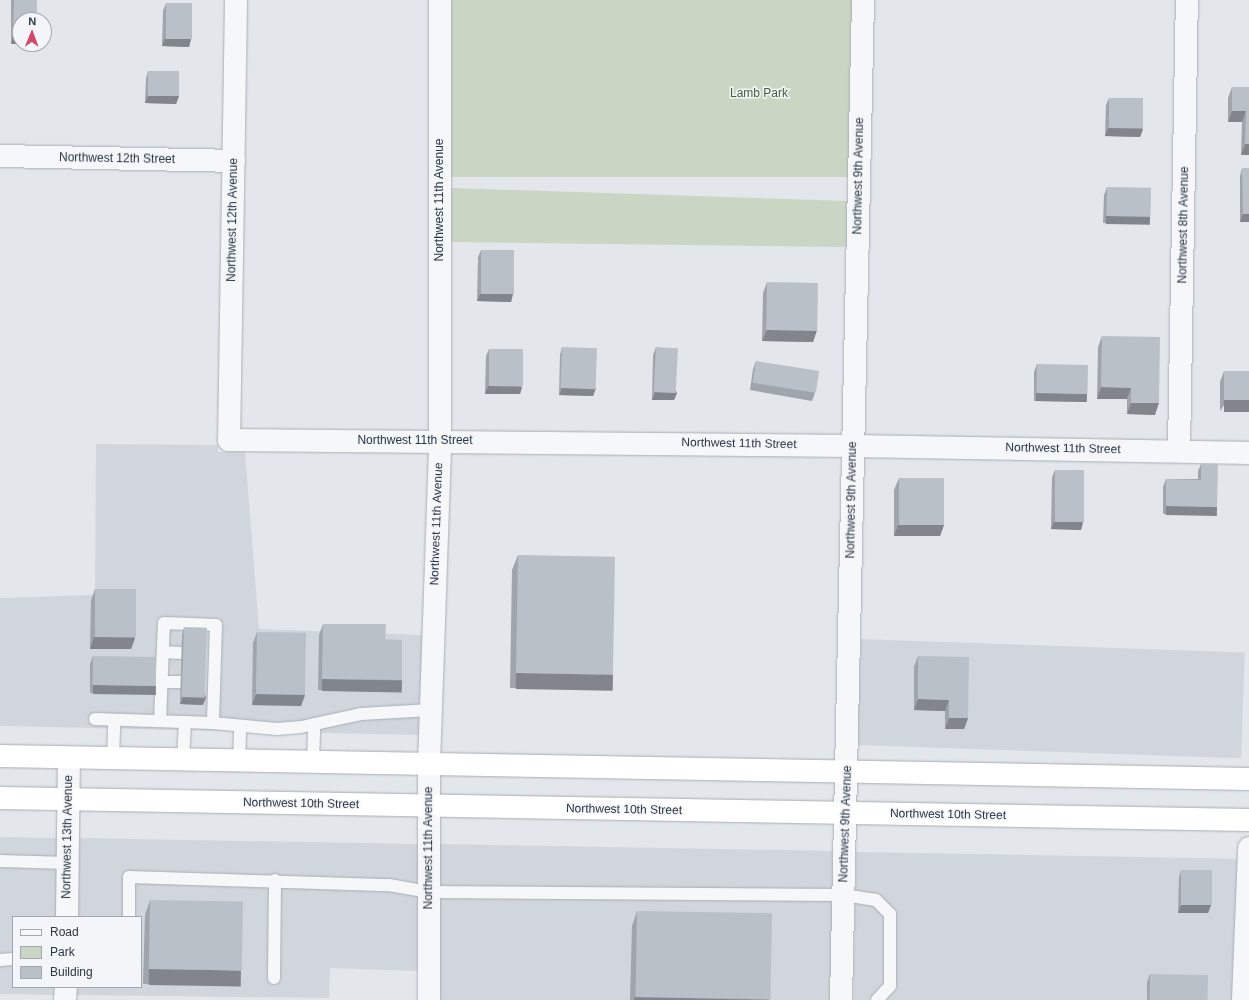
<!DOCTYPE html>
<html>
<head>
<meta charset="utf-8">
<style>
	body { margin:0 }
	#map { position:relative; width:1249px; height:1000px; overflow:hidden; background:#e3e7eb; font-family:Arial,sans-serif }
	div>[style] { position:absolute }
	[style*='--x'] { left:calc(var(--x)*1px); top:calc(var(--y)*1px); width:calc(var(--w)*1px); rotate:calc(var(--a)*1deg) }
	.built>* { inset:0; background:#d1d6dd; transform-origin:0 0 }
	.green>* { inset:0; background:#cad5c4; transform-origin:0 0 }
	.roads { filter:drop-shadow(0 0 1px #a8aeb5) drop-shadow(0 0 1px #a8aeb5) }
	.lane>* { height:12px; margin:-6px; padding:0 6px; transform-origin:6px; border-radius:6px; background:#f6f7f9 }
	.street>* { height:22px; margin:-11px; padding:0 11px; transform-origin:11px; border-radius:11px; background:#f6f7f9 }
	.highway>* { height:22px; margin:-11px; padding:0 11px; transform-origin:11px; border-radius:11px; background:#fff }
	.wall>* { inset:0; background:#a0a5ac }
	.shaded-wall>* { inset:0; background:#82868c; transform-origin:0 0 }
	.building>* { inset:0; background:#bac0c8; transform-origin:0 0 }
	span { translate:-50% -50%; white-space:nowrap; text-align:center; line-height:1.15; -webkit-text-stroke:3px #f3f5f8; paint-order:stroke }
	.park-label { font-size:12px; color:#425f38 }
	.street-label { font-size:12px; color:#2b3543 }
	.legend { position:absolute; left:12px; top:916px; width:130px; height:72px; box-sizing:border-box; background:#f3f5f8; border:1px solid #a3a8b0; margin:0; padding:5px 7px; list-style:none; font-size:12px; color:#2b3543 }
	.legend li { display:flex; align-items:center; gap:8px; height:20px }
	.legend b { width:20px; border:1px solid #a3a8b0 }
	.north { position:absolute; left:12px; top:12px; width:40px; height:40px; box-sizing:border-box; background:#f3f5f8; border:1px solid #a3a8b0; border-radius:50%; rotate:1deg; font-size:11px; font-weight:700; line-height:16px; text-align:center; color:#2b3543 }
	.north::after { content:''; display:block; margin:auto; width:14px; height:18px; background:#ce4a68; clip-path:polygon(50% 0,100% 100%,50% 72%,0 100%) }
</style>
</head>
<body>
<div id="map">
	<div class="built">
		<div style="clip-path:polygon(96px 444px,218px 445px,218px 452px,245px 452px,259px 629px,423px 635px,420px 735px,0 726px,0 598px,95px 595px)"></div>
		<div style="left:861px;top:639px;width:384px;height:106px;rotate:2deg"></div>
		<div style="clip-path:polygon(0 837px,57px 838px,56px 917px,13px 917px,13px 987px,55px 987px,55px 995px,0 994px)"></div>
		<div style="clip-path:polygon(78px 838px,418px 844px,418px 971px,330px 968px,329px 998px,76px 995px,76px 987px,141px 987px,141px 917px,77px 917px)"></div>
		<div style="left:440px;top:844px;width:395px;height:156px;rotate:1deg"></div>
		<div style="left:856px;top:852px;width:382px;height:148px;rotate:1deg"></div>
	</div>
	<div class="green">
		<div style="left:440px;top:0;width:423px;height:177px"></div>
		<div style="clip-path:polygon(451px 188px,848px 201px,847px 247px,451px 242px)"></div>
	</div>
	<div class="roads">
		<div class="lane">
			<div style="--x:163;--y:652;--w:18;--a:3"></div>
			<div style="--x:162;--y:682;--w:19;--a:0"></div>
			<div style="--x:95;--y:719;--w:118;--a:1.9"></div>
			<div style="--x:213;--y:723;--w:64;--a:5.4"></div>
			<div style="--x:277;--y:729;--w:24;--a:-5"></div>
			<div style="--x:301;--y:727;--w:61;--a:-12.2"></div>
			<div style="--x:361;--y:714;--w:70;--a:-3.3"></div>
			<div style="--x:160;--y:721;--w:98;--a:-87.7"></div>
			<div style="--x:164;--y:623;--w:52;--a:2.2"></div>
			<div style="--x:216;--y:625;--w:98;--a:91.8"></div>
			<div style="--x:113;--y:758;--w:38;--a:-88"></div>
			<div style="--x:183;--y:760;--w:38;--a:-87"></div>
			<div style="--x:239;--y:762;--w:35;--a:-88"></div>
			<div style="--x:313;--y:762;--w:38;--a:-88"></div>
			<div style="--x:0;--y:861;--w:68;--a:1.7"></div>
			<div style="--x:129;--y:917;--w:40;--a:-90"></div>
			<div style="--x:129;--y:877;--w:260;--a:1.8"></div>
			<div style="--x:389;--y:885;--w:41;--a:9.9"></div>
			<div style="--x:429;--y:892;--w:415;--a:0.4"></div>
			<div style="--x:844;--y:895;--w:32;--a:9"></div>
			<div style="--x:876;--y:900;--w:20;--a:45"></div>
			<div style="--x:890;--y:914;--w:72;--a:90"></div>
			<div style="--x:890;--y:986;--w:19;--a:133"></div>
			<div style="--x:0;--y:960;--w:13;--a:-4"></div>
			<div style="--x:274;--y:978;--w:98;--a:-89.4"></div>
		</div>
		<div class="street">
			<div style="--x:236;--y:0;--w:440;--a:90.9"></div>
			<div style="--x:229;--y:440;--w:624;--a:0.55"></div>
			<div style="--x:853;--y:446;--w:396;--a:1"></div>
			<div style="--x:0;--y:156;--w:234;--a:1.2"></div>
			<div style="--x:1179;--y:450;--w:450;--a:-89"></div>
			<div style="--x:67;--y:917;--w:159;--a:-89.3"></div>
			<div style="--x:65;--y:1000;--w:13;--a:-86"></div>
			<div style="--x:429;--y:1000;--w:236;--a:-90"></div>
			<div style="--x:429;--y:764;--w:323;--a:-88"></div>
			<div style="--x:440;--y:441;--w:441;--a:-90"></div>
			<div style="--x:841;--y:1000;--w:1000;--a:-88.74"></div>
			<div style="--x:1243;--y:1000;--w:152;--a:-87.7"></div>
		</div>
		<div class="highway">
			<div style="--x:0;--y:756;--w:1249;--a:1.05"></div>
			<div style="--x:0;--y:798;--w:1249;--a:1.01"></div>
		</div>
	</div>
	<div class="wall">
		<div style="clip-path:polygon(11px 0,37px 0,20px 20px,20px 44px,11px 44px)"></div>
		<div style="clip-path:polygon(166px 3px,191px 39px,189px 47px,162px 46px,163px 11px)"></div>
		<div style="clip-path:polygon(148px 71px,179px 96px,176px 104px,145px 103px,146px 79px)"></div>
		<div style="clip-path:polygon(1232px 87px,1249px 87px,1249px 155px,1241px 155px,1242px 122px,1228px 122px,1228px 98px)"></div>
		<div style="clip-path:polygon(1109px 98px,1143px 129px,1140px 137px,1105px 136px,1106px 105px)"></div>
		<div style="clip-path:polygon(1242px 168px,1249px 222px,1240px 222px,1240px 176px)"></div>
		<div style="clip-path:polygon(1107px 187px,1150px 217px,1147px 224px,1103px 223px,1104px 195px)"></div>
		<div style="clip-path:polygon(481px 250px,513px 294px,511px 302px,477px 301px,478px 257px)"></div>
		<div style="clip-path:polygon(767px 282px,817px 330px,813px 342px,762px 341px,763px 293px)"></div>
		<div style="clip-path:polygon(1102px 336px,1155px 415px,1127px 414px,1127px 399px,1097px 399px,1098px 347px)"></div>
		<div style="clip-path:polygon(562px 347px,596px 388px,593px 396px,559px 395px,560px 355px)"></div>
		<div style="clip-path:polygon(656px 347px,677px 393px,674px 400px,652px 400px,653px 355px)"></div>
		<div style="clip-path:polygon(489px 349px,522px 387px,520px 394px,485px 394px,486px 356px)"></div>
		<div style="clip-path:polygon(756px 361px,815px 393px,812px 401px,750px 390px,753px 369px)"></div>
		<div style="clip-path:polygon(1037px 364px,1087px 394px,1085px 402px,1034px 401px,1034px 372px)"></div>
		<div style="clip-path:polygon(1224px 371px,1249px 371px,1220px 411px,1220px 382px)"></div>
		<div style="clip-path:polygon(1201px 464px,1214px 515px,1163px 514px,1163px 487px,1166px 479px,1198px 479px,1198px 471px)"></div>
		<div style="clip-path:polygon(1055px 470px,1083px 522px,1081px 530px,1051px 529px,1052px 477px)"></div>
		<div style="clip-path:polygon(899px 478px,944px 525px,940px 536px,894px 536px,894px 490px)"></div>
		<div style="clip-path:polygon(518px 555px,613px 675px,607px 690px,510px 688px,512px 570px)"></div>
		<div style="clip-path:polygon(95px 589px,135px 638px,131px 649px,90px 649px,91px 600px)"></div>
		<div style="clip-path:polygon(323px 624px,385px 639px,402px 680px,398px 691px,318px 690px,319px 635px)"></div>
		<div style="clip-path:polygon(184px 627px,206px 697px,203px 705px,180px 704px,182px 635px)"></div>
		<div style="clip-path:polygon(257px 632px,305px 695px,301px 706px,252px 705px,253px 643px)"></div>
		<div style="clip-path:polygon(93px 656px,156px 686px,153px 694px,90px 693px,90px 664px)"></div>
		<div style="clip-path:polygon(918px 656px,968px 718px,964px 729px,945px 729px,945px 711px,914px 710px,914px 667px)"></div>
		<div style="clip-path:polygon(1181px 870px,1211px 905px,1208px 913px,1178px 913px,1179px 877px)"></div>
		<div style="clip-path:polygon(150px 900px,236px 986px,143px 984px,145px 915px)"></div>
		<div style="clip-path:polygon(637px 911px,770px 1000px,630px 1000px,632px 926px)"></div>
		<div style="clip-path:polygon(1150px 974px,1208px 1000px,1147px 1000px,1147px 982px)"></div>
	</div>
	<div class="shaded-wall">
		<div style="clip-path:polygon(13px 36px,20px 36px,20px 44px,11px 44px)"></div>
		<div style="clip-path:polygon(165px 39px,191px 39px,189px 47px,162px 46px)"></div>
		<div style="clip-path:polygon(148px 96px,179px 96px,176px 104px,145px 103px)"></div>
		<div style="clip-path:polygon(1232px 111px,1246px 111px,1242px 122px,1228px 122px)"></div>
		<div style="clip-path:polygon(1108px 128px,1143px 129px,1140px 137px,1105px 136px)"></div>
		<div style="clip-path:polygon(1245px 144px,1249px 144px,1249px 155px,1241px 155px)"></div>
		<div style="clip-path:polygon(1243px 214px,1249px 214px,1249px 222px,1240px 222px)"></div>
		<div style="left:1106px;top:216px;width:44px;height:8px;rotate:1deg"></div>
		<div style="clip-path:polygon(480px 294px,513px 294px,511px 302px,477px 301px)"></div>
		<div style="clip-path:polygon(767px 330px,817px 330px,813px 342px,762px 341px)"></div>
		<div style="clip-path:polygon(488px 386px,522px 387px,520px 394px,485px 394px)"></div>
		<div style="clip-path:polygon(1101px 387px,1131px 388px,1127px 399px,1097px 399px)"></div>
		<div style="clip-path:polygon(562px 388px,596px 388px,593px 396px,559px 395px)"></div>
		<div style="clip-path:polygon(655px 392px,677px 393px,674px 400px,652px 400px)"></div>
		<div style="left:1036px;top:393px;width:51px;height:8px;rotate:1deg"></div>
		<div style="left:1224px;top:400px;width:25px;height:12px"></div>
		<div style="clip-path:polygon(1131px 403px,1159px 403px,1155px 415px,1127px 414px)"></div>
		<div style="left:1166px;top:506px;width:51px;height:9px;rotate:1deg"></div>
		<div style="clip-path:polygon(1054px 522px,1083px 522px,1081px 530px,1051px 529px)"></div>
		<div style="clip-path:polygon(898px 525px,944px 525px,940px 536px,894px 536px)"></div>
		<div style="clip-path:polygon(94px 637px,135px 638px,131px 649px,90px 649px)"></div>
		<div style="left:516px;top:673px;width:97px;height:16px;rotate:1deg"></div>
		<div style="left:322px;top:679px;width:80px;height:12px;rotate:1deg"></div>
		<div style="left:93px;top:685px;width:63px;height:9px;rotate:1deg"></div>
		<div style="clip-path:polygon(256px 694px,305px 695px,301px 706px,252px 705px)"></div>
		<div style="clip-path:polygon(183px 697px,206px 697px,203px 705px,180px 704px)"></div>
		<div style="clip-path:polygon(918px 699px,949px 700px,945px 711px,914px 710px)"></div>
		<div style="clip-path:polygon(949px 718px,968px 718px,964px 729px,945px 729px)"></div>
		<div style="clip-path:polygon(1181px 905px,1211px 905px,1208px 913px,1178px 913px)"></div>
		<div style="left:149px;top:969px;width:92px;height:16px;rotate:1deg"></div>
		<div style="clip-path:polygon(635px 997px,765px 1000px,634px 1000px)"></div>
	</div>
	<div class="building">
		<div style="clip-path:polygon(14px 0,37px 0,37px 20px,20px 20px,20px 36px,13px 36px)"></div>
		<div style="left:166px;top:3px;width:26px;height:36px"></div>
		<div style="left:148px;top:71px;width:31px;height:25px"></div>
		<div style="clip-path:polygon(1232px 87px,1249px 87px,1249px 144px,1245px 144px,1246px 111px,1232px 111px)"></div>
		<div style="left:1109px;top:98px;width:34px;height:30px"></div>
		<div style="clip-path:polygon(1242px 168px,1249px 168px,1249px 214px,1243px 214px)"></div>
		<div style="left:1107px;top:187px;width:44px;height:29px;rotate:1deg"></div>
		<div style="left:481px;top:250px;width:33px;height:44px"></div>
		<div style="left:767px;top:282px;width:51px;height:48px;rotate:1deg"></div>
		<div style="clip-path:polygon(1102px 336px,1160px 337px,1159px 403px,1131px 403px,1131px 388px,1101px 387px)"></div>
		<div style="left:562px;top:347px;width:35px;height:41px;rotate:2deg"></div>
		<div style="left:656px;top:347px;width:22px;height:45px;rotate:3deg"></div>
		<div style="left:489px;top:349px;width:34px;height:37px"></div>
		<div style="left:756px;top:361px;width:64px;height:22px;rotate:9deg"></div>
		<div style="left:1037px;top:364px;width:51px;height:29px;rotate:1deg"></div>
		<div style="left:1224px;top:371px;width:25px;height:29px"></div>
		<div style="clip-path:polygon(1201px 464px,1218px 464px,1217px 507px,1166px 506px,1166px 479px,1201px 480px)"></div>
		<div style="left:1055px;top:470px;width:29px;height:52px"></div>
		<div style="left:899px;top:478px;width:45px;height:47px"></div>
		<div style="left:518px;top:555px;width:97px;height:118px;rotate:1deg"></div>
		<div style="left:95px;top:589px;width:41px;height:48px"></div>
		<div style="clip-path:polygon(323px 624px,386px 624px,385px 639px,402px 640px,402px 680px,322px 679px)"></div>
		<div style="left:184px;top:627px;width:23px;height:70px;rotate:2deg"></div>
		<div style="left:257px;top:632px;width:49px;height:62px;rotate:1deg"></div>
		<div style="left:93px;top:656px;width:63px;height:29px;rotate:1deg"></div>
		<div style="clip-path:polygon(918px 656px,969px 657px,968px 718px,949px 718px,949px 700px,918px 699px)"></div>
		<div style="left:1181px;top:870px;width:31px;height:35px"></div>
		<div style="left:150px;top:900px;width:93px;height:69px;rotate:1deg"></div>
		<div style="left:637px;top:911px;width:135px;height:86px;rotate:1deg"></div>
		<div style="left:1150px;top:974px;width:58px;height:26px;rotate:1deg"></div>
	</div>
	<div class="park-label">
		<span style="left:759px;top:94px">Lamb Park</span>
	</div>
	<div class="street-label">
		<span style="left:117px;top:159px;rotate:1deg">Northwest 12th Street</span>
		<span style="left:859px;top:176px;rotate:-89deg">Northwest 9th Avenue</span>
		<span style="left:440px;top:200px;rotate:-90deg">Northwest 11th Avenue</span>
		<span style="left:233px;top:220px;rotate:-89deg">Northwest 12th Avenue</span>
		<span style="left:1184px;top:225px;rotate:-89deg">Northwest 8th Avenue</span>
		<span style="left:415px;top:441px">Northwest 11th Street</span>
		<span style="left:739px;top:444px;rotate:1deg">Northwest 11th Street</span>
		<span style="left:1063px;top:449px;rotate:1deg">Northwest 11th Street</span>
		<span style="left:852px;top:500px;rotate:-89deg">Northwest 9th Avenue</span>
		<span style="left:437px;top:524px;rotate:-88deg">Northwest 11th Avenue</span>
		<span style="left:301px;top:804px;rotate:1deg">Northwest 10th Street</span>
		<span style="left:624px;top:810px;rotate:1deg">Northwest 10th Street</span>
		<span style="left:948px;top:815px;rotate:1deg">Northwest 10th Street</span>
		<span style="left:846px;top:824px;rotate:-88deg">Northwest 9th Avenue</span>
		<span style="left:68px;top:837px;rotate:-89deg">Northwest 13th Avenue</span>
		<span style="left:429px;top:848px;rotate:-90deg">Northwest 11th Avenue</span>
	</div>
	<ul class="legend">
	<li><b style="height:5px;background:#f6f7f9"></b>Road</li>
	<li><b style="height:11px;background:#cad5c4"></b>Park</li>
	<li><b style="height:11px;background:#bac0c8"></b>Building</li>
	</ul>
	<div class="north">N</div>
</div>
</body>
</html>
